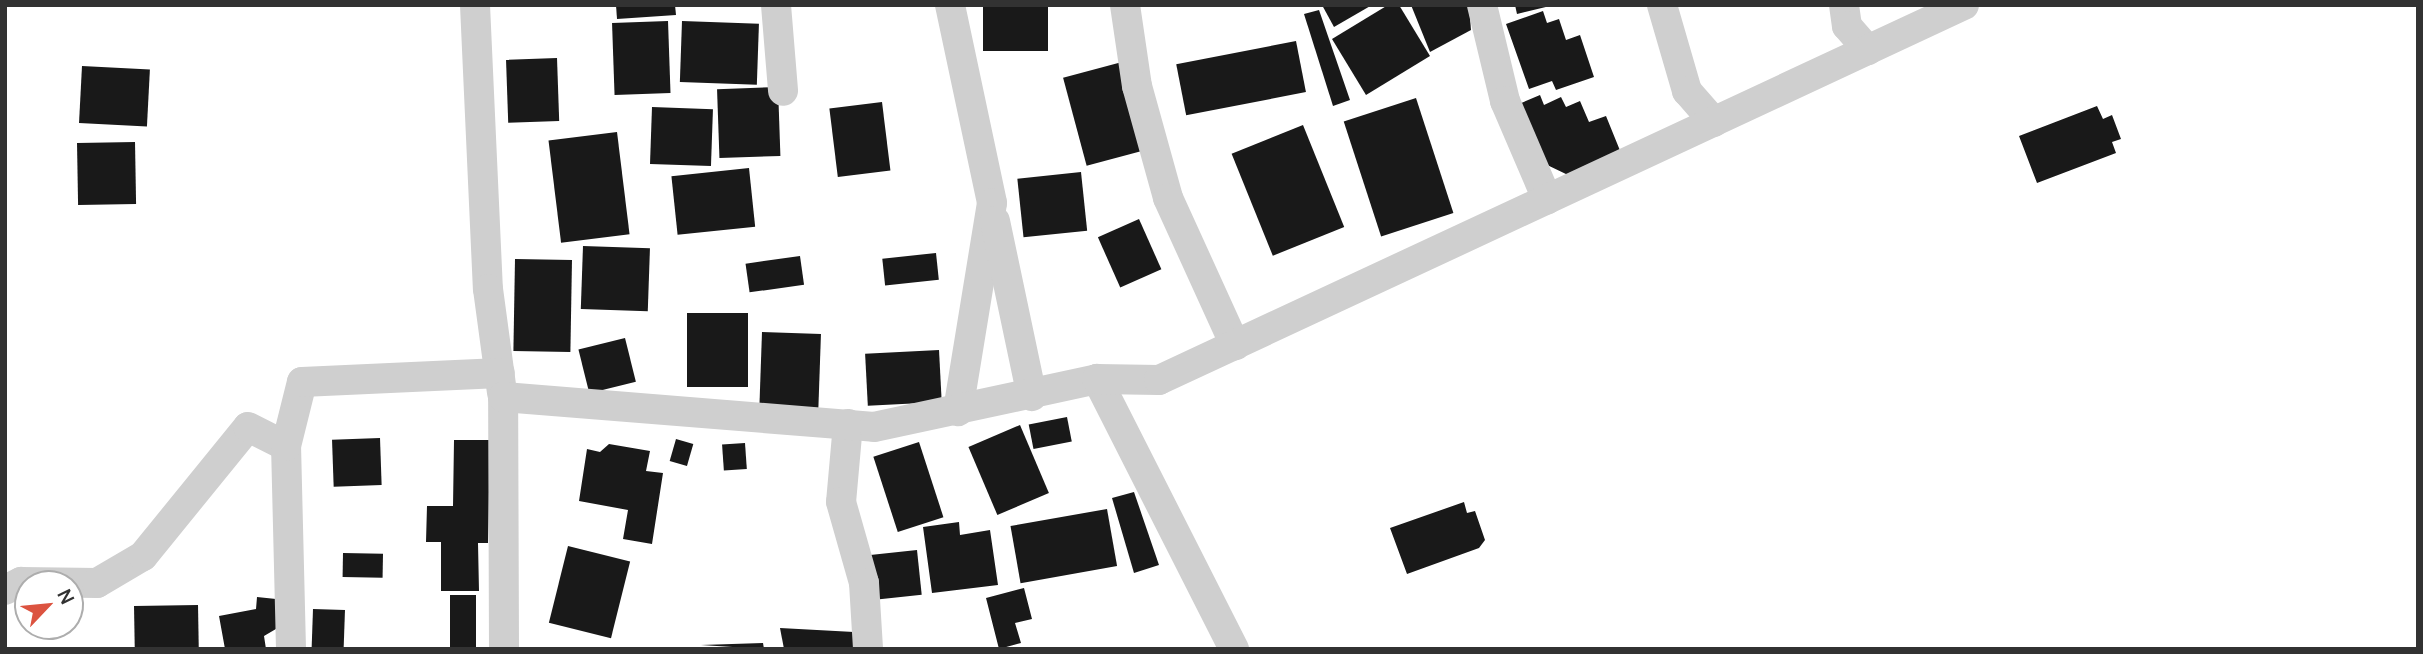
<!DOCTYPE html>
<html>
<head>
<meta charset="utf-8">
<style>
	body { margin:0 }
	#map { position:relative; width:2423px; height:654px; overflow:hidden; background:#fff; font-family:Manrope,sans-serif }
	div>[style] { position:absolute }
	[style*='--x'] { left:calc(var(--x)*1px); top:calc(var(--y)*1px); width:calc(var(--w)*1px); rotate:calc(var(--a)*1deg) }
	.building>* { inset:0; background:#191919; transform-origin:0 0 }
	.street>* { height:30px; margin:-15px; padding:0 15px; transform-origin:15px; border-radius:15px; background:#cfcfcf }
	span { translate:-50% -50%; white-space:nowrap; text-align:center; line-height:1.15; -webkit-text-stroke:7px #fff; paint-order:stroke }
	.frame { position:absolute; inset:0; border:7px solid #323232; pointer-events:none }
	.north { position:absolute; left:14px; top:570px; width:70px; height:70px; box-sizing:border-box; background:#fff; border:2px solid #adadad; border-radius:50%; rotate:64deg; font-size:19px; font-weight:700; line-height:28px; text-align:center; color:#323232 }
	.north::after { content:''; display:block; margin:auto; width:24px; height:32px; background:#dc5340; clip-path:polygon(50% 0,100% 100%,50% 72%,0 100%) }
</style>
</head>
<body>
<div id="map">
	<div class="building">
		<div style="clip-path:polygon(616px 5px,675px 5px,676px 15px,617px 19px)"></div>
		<div style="left:983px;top:5px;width:65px;height:46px"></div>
		<div style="clip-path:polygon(1322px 5px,1372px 5px,1334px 27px)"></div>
		<div style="clip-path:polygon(1388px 5px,1399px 5px,1430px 56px,1366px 95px,1332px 39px)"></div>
		<div style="clip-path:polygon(1411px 5px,1469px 5px,1471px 30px,1430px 52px)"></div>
		<div style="clip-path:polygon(1515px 5px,1550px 5px,1550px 6px,1517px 14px)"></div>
		<div style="clip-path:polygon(1319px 10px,1350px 100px,1333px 106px,1304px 14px)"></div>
		<div style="clip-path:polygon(1543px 11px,1547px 23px,1559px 19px,1566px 40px,1580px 35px,1594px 77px,1556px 90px,1552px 81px,1529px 89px,1506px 24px)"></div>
		<div style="left:668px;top:21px;width:72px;height:56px;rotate:88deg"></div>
		<div style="left:682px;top:21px;width:77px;height:61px;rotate:2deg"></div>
		<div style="left:1296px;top:41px;width:52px;height:122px;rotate:79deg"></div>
		<div style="left:557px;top:58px;width:63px;height:51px;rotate:88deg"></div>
		<div style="left:1122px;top:62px;width:91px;height:61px;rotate:75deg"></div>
		<div style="left:82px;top:66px;width:68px;height:57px;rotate:3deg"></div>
		<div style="left:778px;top:87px;width:69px;height:61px;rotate:88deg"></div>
		<div style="clip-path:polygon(1540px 95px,1544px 105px,1561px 97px,1566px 107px,1580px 101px,1589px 122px,1606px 116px,1621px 153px,1568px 175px,1543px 163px,1519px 104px)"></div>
		<div style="left:1416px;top:98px;width:121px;height:76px;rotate:72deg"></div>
		<div style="left:882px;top:102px;width:69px;height:53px;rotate:83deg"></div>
		<div style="clip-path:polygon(2097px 106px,2103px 119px,2112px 115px,2121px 139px,2112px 142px,2116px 153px,2037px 183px,2019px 136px)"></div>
		<div style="left:652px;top:107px;width:61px;height:57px;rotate:2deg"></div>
		<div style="left:1303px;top:125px;width:110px;height:77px;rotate:68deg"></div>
		<div style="left:617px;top:132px;width:103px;height:69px;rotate:83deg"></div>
		<div style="left:135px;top:142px;width:62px;height:58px;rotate:89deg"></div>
		<div style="left:749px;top:168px;width:59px;height:78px;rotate:84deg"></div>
		<div style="left:1081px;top:172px;width:59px;height:64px;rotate:84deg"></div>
		<div style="left:1139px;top:219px;width:55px;height:45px;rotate:66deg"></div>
		<div style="left:583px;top:246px;width:67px;height:63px;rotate:2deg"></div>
		<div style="left:936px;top:253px;width:27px;height:54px;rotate:84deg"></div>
		<div style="left:800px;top:256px;width:29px;height:55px;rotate:82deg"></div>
		<div style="left:515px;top:259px;width:57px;height:92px;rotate:1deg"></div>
		<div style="left:687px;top:313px;width:61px;height:74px"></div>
		<div style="left:762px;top:332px;width:59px;height:74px;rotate:2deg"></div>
		<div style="left:625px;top:338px;width:45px;height:48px;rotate:76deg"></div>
		<div style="left:939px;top:350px;width:52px;height:74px;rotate:87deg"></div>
		<div style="left:1067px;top:417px;width:25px;height:39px;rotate:79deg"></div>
		<div style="left:1020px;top:425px;width:74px;height:56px;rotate:67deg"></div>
		<div style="left:380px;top:438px;width:47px;height:48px;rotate:88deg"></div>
		<div style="left:676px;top:439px;width:18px;height:23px;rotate:16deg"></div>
		<div style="clip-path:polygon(454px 440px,490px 440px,488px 543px,478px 543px,479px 591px,441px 591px,441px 542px,426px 542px,427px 506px,453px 506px)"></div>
		<div style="left:919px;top:442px;width:79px;height:48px;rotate:72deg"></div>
		<div style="left:745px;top:443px;width:26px;height:23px;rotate:86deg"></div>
		<div style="clip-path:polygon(609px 444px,650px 451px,646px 471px,663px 473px,652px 544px,623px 539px,628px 510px,579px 501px,587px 449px,600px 452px)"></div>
		<div style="clip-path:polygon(1134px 492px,1159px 565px,1134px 573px,1112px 498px)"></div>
		<div style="clip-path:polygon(1464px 502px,1467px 513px,1475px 511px,1485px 540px,1479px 548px,1407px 574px,1390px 528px)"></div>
		<div style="left:1107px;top:509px;width:58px;height:98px;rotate:80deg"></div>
		<div style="clip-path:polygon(959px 522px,960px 535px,990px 530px,998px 585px,932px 593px,923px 527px)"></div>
		<div style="left:568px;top:546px;width:64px;height:79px;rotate:14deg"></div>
		<div style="left:917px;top:550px;width:45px;height:47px;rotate:84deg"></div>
		<div style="left:343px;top:553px;width:40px;height:24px;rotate:1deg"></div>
		<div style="clip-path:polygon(1024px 588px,1032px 619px,1015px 623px,1021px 643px,999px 649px,986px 598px)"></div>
		<div style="left:450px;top:595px;width:26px;height:54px"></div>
		<div style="clip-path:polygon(257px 597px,276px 599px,281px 626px,264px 636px,266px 649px,225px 649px,219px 616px,256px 609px)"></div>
		<div style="left:198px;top:605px;width:44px;height:64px;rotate:89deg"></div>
		<div style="left:313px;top:609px;width:32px;height:40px;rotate:2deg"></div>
		<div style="clip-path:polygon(780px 628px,854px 632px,853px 649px,784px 649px)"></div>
		<div style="clip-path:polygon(763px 643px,764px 649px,701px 645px)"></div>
	</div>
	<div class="street">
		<div style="--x:475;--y:5;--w:284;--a:87.4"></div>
		<div style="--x:488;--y:289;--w:105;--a:82.3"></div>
		<div style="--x:776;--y:5;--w:86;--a:85.3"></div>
		<div style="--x:950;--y:5;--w:202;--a:78"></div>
		<div style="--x:992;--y:203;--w:211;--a:99.3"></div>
		<div style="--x:1125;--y:5;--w:82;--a:81.6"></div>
		<div style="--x:1137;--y:86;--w:116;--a:74.5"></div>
		<div style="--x:1168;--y:198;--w:162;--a:65.5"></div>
		<div style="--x:1482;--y:5;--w:99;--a:76.5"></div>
		<div style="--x:1505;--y:101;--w:107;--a:66.8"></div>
		<div style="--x:1662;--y:5;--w:90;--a:73.8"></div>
		<div style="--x:1687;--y:91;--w:41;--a:48.9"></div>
		<div style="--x:1844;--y:5;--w:21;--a:82"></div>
		<div style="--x:1847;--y:26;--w:32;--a:49"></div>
		<div style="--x:995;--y:221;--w:179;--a:78.1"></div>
		<div style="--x:848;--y:424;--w:78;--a:95.1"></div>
		<div style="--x:841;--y:502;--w:84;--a:74.1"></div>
		<div style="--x:864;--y:583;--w:66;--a:86.5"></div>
		<div style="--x:5;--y:590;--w:18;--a:-27"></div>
		<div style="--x:21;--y:582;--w:76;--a:0.8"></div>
		<div style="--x:97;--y:583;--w:53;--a:-30.4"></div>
		<div style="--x:143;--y:556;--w:166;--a:-50.9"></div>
		<div style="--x:248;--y:427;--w:42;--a:26.6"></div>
		<div style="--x:291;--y:649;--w:203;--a:-91.4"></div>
		<div style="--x:286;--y:446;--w:66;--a:-76"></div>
		<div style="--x:302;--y:382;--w:198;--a:-2.6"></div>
		<div style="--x:504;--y:649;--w:252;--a:-90.2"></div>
		<div style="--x:503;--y:397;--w:372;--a:4.6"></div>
		<div style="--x:874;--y:427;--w:228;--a:-12.1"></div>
		<div style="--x:1234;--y:649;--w:303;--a:-116.9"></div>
		<div style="--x:1097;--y:379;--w:62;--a:0.9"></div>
		<div style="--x:1159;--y:380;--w:888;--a:-24.98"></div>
	</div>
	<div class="frame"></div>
	<div class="north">N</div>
</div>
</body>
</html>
